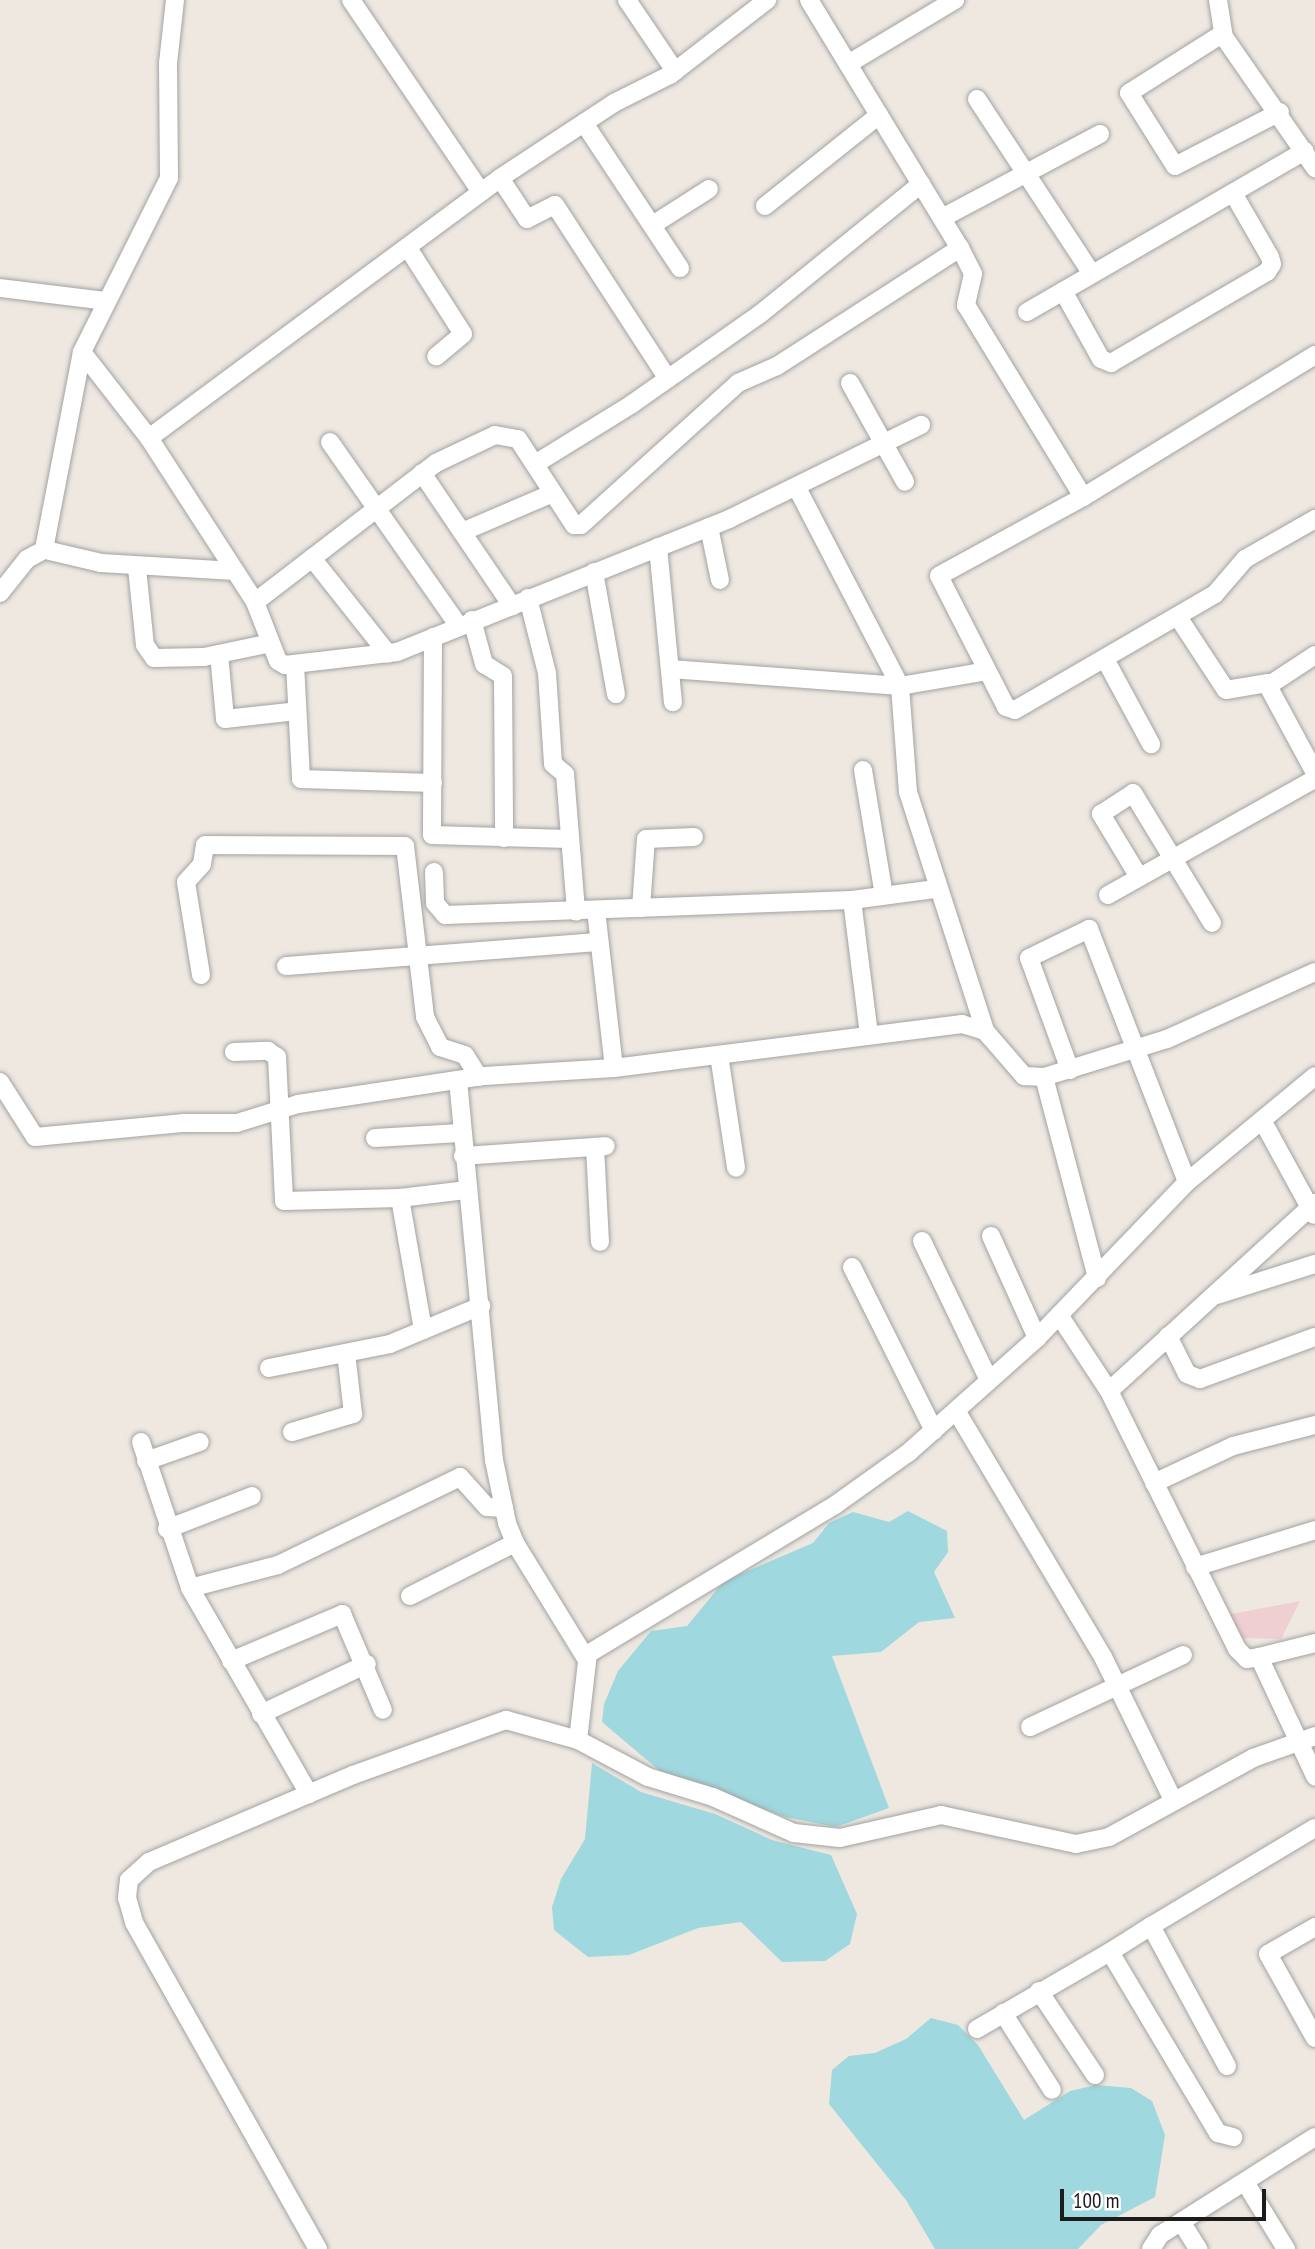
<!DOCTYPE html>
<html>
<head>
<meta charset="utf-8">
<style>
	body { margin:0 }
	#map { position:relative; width:1315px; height:2249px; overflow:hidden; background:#eee8e1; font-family:"PT Sans Narrow",sans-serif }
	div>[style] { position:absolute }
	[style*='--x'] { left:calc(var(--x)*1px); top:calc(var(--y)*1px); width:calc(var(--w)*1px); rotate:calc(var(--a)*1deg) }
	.commercial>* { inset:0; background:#f0cfd2 }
	.water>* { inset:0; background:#9fd8de }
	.roads { filter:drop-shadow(0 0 2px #a3a3a3) drop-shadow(0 0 2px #a3a3a3) }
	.minor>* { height:18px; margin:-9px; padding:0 9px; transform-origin:9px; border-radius:9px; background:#fff }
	span { translate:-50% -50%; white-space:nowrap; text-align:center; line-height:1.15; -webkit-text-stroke:5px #fff; paint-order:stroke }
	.scale { position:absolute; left:1060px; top:2189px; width:206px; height:32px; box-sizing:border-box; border:4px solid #1c1c1c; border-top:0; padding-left:9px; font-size:21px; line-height:24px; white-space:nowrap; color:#1c1c1c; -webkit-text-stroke:5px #fff; paint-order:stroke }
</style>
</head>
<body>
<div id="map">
	<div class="commercial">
		<div style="clip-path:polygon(1300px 1601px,1281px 1639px,1240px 1638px,1227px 1615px)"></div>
	</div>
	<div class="water">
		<div style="clip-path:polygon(908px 1511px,947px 1531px,948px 1552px,934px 1572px,955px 1618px,919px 1622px,881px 1652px,832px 1656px,889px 1808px,836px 1827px,785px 1817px,661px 1772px,602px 1722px,604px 1704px,618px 1671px,651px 1631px,687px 1626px,724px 1581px,813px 1543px,829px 1523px,853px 1512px,889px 1522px)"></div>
		<div style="clip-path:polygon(592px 1763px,641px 1792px,715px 1814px,772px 1840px,831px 1855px,857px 1914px,850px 1944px,825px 1961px,782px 1962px,741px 1922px,698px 1928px,629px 1955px,588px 1957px,554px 1930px,552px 1907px,561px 1879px,585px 1839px)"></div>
		<div style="clip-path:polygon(931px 2018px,958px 2025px,978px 2045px,1024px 2120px,1070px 2091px,1096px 2085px,1131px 2088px,1152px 2101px,1165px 2135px,1155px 2197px,1101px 2225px,1078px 2249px,935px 2249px,906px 2200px,829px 2104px,832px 2070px,849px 2056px,875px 2053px,906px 2039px)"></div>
	</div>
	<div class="roads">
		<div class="minor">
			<div style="--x:175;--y:0;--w:63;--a:96.3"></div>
			<div style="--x:168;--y:63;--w:115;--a:89.5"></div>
			<div style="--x:169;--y:178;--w:195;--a:116.6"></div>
			<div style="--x:82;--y:352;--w:197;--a:100.9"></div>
			<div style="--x:45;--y:545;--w:8;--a:50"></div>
			<div style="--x:50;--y:551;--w:52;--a:13.2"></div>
			<div style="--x:101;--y:563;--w:134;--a:3.4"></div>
			<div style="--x:351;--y:0;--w:232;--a:55.9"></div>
			<div style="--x:627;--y:0;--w:86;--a:55.9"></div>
			<div style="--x:809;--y:0;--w:290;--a:58.7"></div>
			<div style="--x:960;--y:248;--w:29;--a:63"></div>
			<div style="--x:973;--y:274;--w:32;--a:103"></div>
			<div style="--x:966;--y:305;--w:225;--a:58.6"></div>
			<div style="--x:1218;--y:0;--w:37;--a:81"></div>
			<div style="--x:1224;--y:37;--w:160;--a:55.2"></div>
			<div style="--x:1222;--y:34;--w:110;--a:147.6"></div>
			<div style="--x:1129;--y:93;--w:86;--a:57.8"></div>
			<div style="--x:1175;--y:166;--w:118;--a:-27.2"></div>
			<div style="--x:848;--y:64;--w:125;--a:-30.9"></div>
			<div style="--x:977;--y:99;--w:209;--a:56.7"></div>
			<div style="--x:584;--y:123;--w:174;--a:56.5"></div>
			<div style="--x:500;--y:178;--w:49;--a:56.6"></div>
			<div style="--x:527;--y:219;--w:31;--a:-27"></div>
			<div style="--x:555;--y:205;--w:207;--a:57"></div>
			<div style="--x:765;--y:206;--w:146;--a:-38.6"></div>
			<div style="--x:942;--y:218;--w:179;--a:-28"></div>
			<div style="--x:654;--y:224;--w:65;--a:-32.5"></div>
			<div style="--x:408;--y:248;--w:102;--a:57.4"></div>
			<div style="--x:463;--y:334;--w:35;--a:140"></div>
			<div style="--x:0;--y:288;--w:107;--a:7"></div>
			<div style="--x:1063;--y:291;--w:78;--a:60.8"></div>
			<div style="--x:1101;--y:359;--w:11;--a:22"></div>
			<div style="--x:1111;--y:363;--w:181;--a:-30.3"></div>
			<div style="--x:1267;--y:272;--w:9;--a:-58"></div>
			<div style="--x:1272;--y:264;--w:7;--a:-106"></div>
			<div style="--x:1270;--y:257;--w:74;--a:-120"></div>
			<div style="--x:1027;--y:312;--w:321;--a:-30.1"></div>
			<div style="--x:82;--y:352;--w:109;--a:52.1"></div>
			<div style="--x:149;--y:438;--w:195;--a:57.1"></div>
			<div style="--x:255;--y:602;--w:63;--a:68.7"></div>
			<div style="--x:278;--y:661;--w:8;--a:30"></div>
			<div style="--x:285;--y:665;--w:113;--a:-6.6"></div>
			<div style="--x:397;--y:652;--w:358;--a:-21.8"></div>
			<div style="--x:729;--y:519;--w:214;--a:-26.1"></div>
			<div style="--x:1315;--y:355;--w:272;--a:148.5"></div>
			<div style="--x:1083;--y:497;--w:164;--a:151.3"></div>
			<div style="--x:939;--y:576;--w:147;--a:62.9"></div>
			<div style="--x:1006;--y:707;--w:9;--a:18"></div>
			<div style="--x:1015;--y:710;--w:231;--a:-30.1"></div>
			<div style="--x:1215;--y:594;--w:46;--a:-49.4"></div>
			<div style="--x:1245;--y:559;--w:81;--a:-29.7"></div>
			<div style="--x:850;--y:383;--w:113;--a:60.9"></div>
			<div style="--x:149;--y:438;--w:437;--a:-36.5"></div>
			<div style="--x:500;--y:178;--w:136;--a:-33.3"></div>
			<div style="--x:614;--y:103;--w:63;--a:-26.6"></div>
			<div style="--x:670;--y:75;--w:123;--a:-37.7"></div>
			<div style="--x:330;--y:442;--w:225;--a:55"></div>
			<div style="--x:535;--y:464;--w:114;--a:-31.7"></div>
			<div style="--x:632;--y:404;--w:156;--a:-35.1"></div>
			<div style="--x:760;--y:314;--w:207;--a:-38.9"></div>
			<div style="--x:422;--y:473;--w:161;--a:55.9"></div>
			<div style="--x:797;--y:488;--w:223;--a:62.5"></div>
			<div style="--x:900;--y:686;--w:106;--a:85.7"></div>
			<div style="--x:908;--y:792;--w:251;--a:72.1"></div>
			<div style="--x:709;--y:527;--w:54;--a:78.3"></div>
			<div style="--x:462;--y:532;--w:99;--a:-23.2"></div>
			<div style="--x:658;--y:547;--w:156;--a:84.5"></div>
			<div style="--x:312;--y:558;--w:122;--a:51.6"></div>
			<div style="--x:137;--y:568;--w:77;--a:84.1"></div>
			<div style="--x:145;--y:645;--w:16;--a:55"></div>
			<div style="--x:154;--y:658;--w:50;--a:-1.1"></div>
			<div style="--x:204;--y:657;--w:68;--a:-11.8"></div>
			<div style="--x:594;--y:572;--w:124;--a:79.8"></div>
			<div style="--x:0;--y:593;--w:43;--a:-51.5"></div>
			<div style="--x:27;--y:559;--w:21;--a:-28"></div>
			<div style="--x:528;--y:598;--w:77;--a:75.8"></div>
			<div style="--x:547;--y:673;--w:91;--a:86.2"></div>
			<div style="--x:553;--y:764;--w:16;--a:40"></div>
			<div style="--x:565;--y:774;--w:138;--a:85.4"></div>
			<div style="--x:255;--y:602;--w:228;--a:-37.5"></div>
			<div style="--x:436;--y:463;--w:65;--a:-25.4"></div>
			<div style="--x:495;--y:435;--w:23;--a:10"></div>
			<div style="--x:518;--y:439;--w:103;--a:56.9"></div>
			<div style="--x:574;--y:525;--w:7;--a:0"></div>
			<div style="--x:581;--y:525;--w:212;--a:-42.1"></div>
			<div style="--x:738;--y:383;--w:43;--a:-23.6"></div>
			<div style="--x:777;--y:366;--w:218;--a:-32.8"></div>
			<div style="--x:1178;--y:617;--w:87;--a:56.7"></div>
			<div style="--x:1226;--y:690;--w:43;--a:-9.5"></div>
			<div style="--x:472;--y:620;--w:46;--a:74.7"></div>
			<div style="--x:484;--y:664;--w:22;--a:32"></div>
			<div style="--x:503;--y:676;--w:162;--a:89.6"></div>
			<div style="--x:433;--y:637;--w:198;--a:90.3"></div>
			<div style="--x:432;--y:835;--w:136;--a:1.7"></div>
			<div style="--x:219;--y:654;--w:65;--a:84.7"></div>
			<div style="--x:225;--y:719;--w:72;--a:-6.3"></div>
			<div style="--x:1315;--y:655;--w:56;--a:146.6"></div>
			<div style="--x:1268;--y:686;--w:99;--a:61.6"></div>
			<div style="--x:1105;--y:659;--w:97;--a:61.6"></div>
			<div style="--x:295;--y:664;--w:115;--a:87"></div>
			<div style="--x:301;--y:779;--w:132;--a:1.7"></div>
			<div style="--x:670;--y:669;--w:231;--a:4.2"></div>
			<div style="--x:900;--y:686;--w:88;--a:-9.8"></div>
			<div style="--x:863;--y:770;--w:127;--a:80.5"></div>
			<div style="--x:434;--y:872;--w:31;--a:88"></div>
			<div style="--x:435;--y:903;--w:16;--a:50"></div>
			<div style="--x:445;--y:915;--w:407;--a:-2.1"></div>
			<div style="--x:852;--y:900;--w:85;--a:-7.5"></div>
			<div style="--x:1139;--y:877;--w:74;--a:-121.1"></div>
			<div style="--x:1101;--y:814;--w:38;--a:-33"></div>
			<div style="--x:1133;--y:793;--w:152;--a:58.7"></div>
			<div style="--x:1108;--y:895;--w:237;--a:-29.3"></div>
			<div style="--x:852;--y:900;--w:136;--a:82.8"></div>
			<div style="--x:641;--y:908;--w:69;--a:-85.9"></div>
			<div style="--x:646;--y:839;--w:48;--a:-2.4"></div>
			<div style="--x:596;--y:910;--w:159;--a:83.5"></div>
			<div style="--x:286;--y:966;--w:313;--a:-4.4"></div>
			<div style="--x:201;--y:975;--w:94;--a:-99.2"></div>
			<div style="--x:186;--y:882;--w:24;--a:-48"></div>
			<div style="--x:202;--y:864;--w:19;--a:-81"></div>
			<div style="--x:205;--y:845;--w:200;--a:0.3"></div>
			<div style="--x:405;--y:846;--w:172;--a:83.3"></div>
			<div style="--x:425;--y:1017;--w:34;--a:63"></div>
			<div style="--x:440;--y:1047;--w:26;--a:18"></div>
			<div style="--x:465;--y:1055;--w:26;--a:58"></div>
			<div style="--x:234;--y:1052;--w:34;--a:-2"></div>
			<div style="--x:268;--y:1051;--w:11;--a:34"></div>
			<div style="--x:277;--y:1057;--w:144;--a:87.2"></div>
			<div style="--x:284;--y:1201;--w:116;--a:-1.5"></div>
			<div style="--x:400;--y:1198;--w:66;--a:-6.9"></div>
			<div style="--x:719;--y:1055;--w:114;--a:81.4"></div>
			<div style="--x:1070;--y:1070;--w:119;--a:-110.1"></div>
			<div style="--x:1029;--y:958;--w:67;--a:-25.8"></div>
			<div style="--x:1089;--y:929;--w:271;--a:68.8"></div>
			<div style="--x:1044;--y:1077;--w:208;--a:75.2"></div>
			<div style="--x:458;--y:1080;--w:382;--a:84.6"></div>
			<div style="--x:494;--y:1460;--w:64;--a:78.3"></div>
			<div style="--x:507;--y:1523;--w:22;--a:68"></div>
			<div style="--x:515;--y:1543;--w:134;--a:58.4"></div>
			<div style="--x:0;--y:1082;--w:65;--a:57.5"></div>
			<div style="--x:35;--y:1137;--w:150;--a:-5.4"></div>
			<div style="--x:184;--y:1123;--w:53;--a:0"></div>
			<div style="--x:237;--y:1123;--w:64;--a:-17.3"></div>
			<div style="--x:298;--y:1104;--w:188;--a:-8.6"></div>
			<div style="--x:484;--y:1076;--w:130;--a:-3.5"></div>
			<div style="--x:614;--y:1068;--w:351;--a:-7.2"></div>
			<div style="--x:962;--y:1024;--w:24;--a:17"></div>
			<div style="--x:985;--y:1031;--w:60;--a:49.1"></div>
			<div style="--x:1024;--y:1076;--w:20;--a:3"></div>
			<div style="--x:1044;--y:1077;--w:129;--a:-17.2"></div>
			<div style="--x:1167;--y:1039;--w:162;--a:-24.4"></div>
			<div style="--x:1262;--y:1120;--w:108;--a:61.3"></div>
			<div style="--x:375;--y:1138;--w:85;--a:-3.4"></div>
			<div style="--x:595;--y:1147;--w:95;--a:87"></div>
			<div style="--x:463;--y:1156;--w:143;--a:-4"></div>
			<div style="--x:400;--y:1198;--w:134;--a:80.1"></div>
			<div style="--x:991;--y:1236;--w:112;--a:65.7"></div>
			<div style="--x:922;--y:1241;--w:154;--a:64.3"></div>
			<div style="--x:852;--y:1267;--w:183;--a:63.4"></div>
			<div style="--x:1217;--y:1295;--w:103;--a:-17.6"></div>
			<div style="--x:1059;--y:1315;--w:91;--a:56.7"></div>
			<div style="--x:1109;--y:1391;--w:288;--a:63.6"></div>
			<div style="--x:1237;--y:1649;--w:14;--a:45"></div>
			<div style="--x:1247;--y:1659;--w:12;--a:-9"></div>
			<div style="--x:1259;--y:1657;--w:132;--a:64.8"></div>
			<div style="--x:1168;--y:1336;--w:42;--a:63.4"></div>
			<div style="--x:1187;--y:1374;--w:14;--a:21"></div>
			<div style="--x:1200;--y:1379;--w:122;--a:-20.1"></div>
			<div style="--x:269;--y:1368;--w:123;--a:-11.2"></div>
			<div style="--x:390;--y:1344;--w:99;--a:-22.7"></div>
			<div style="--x:1109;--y:1391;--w:279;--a:-42.4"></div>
			<div style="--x:957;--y:1412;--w:285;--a:59.2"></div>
			<div style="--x:1103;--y:1657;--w:159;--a:63.9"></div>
			<div style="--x:292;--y:1432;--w:64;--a:-16.4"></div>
			<div style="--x:353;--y:1414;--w:61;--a:-96.5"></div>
			<div style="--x:141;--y:1442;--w:154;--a:71.4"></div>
			<div style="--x:190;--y:1588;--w:238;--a:60"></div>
			<div style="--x:146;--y:1461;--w:57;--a:-19.4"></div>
			<div style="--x:1154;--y:1483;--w:87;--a:-25.1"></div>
			<div style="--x:1233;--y:1446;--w:85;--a:-14.4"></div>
			<div style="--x:167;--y:1529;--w:91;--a:-21.2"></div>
			<div style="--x:1195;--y:1567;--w:126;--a:-17.1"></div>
			<div style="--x:190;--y:1588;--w:91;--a:-14.6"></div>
			<div style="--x:278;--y:1565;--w:202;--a:-25.8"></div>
			<div style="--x:460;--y:1477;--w:40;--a:48"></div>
			<div style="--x:487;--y:1507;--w:17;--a:3"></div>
			<div style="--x:410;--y:1596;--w:118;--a:-26.8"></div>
			<div style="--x:1259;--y:1657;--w:58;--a:-14"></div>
			<div style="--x:231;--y:1661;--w:121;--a:-22.9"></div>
			<div style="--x:342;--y:1614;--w:104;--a:66.9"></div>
			<div style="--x:261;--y:1714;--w:117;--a:-25.3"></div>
			<div style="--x:1030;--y:1727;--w:169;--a:-25.2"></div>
			<div style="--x:578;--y:1740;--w:87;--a:-83.4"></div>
			<div style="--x:588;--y:1654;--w:288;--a:-31.1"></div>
			<div style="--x:835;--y:1505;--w:90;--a:-35.5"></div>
			<div style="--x:908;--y:1453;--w:173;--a:-41.7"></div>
			<div style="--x:1037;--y:1338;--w:216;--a:-46.1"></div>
			<div style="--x:1187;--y:1182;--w:166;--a:-39.6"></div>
			<div style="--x:1315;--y:1927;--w:54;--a:150.1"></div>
			<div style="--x:1268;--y:1954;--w:96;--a:60.8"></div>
			<div style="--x:1110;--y:1952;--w:49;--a:-32.4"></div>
			<div style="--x:1039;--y:1991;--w:101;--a:56.3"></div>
			<div style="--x:1003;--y:2013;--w:91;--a:57.5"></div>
			<div style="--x:977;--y:2029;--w:154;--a:-30.1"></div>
			<div style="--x:1110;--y:1952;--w:211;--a:59.2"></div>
			<div style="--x:1218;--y:2133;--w:16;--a:15"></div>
			<div style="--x:1227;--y:2066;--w:159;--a:-118.5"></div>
			<div style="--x:1151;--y:1926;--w:191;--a:-30.9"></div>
			<div style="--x:1245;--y:2182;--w:79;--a:58.5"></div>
			<div style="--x:1182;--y:2223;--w:31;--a:58"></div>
			<div style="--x:318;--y:2249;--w:375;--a:-119.4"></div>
			<div style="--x:134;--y:1922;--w:25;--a:-106"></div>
			<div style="--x:127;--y:1898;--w:18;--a:-84"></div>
			<div style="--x:129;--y:1880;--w:27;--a:-42"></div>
			<div style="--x:149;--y:1862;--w:222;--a:-23.1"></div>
			<div style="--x:353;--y:1775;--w:163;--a:-19.8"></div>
			<div style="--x:506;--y:1720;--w:75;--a:15.5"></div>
			<div style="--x:578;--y:1740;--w:79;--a:27.9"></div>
			<div style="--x:648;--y:1777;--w:68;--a:17.1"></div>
			<div style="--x:713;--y:1797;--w:89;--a:24"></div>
			<div style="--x:794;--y:1833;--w:46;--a:6.2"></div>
			<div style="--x:840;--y:1838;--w:104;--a:-12.8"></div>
			<div style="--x:941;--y:1815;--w:138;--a:12.1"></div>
			<div style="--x:1076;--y:1844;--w:34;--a:-12"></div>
			<div style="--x:1109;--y:1837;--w:164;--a:-28.7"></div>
			<div style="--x:1253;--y:1758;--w:66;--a:-19.5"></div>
			<div style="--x:1151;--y:2249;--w:17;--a:-57"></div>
			<div style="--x:1160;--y:2235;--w:183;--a:-32.3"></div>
		</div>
	</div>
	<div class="scale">100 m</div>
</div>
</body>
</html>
